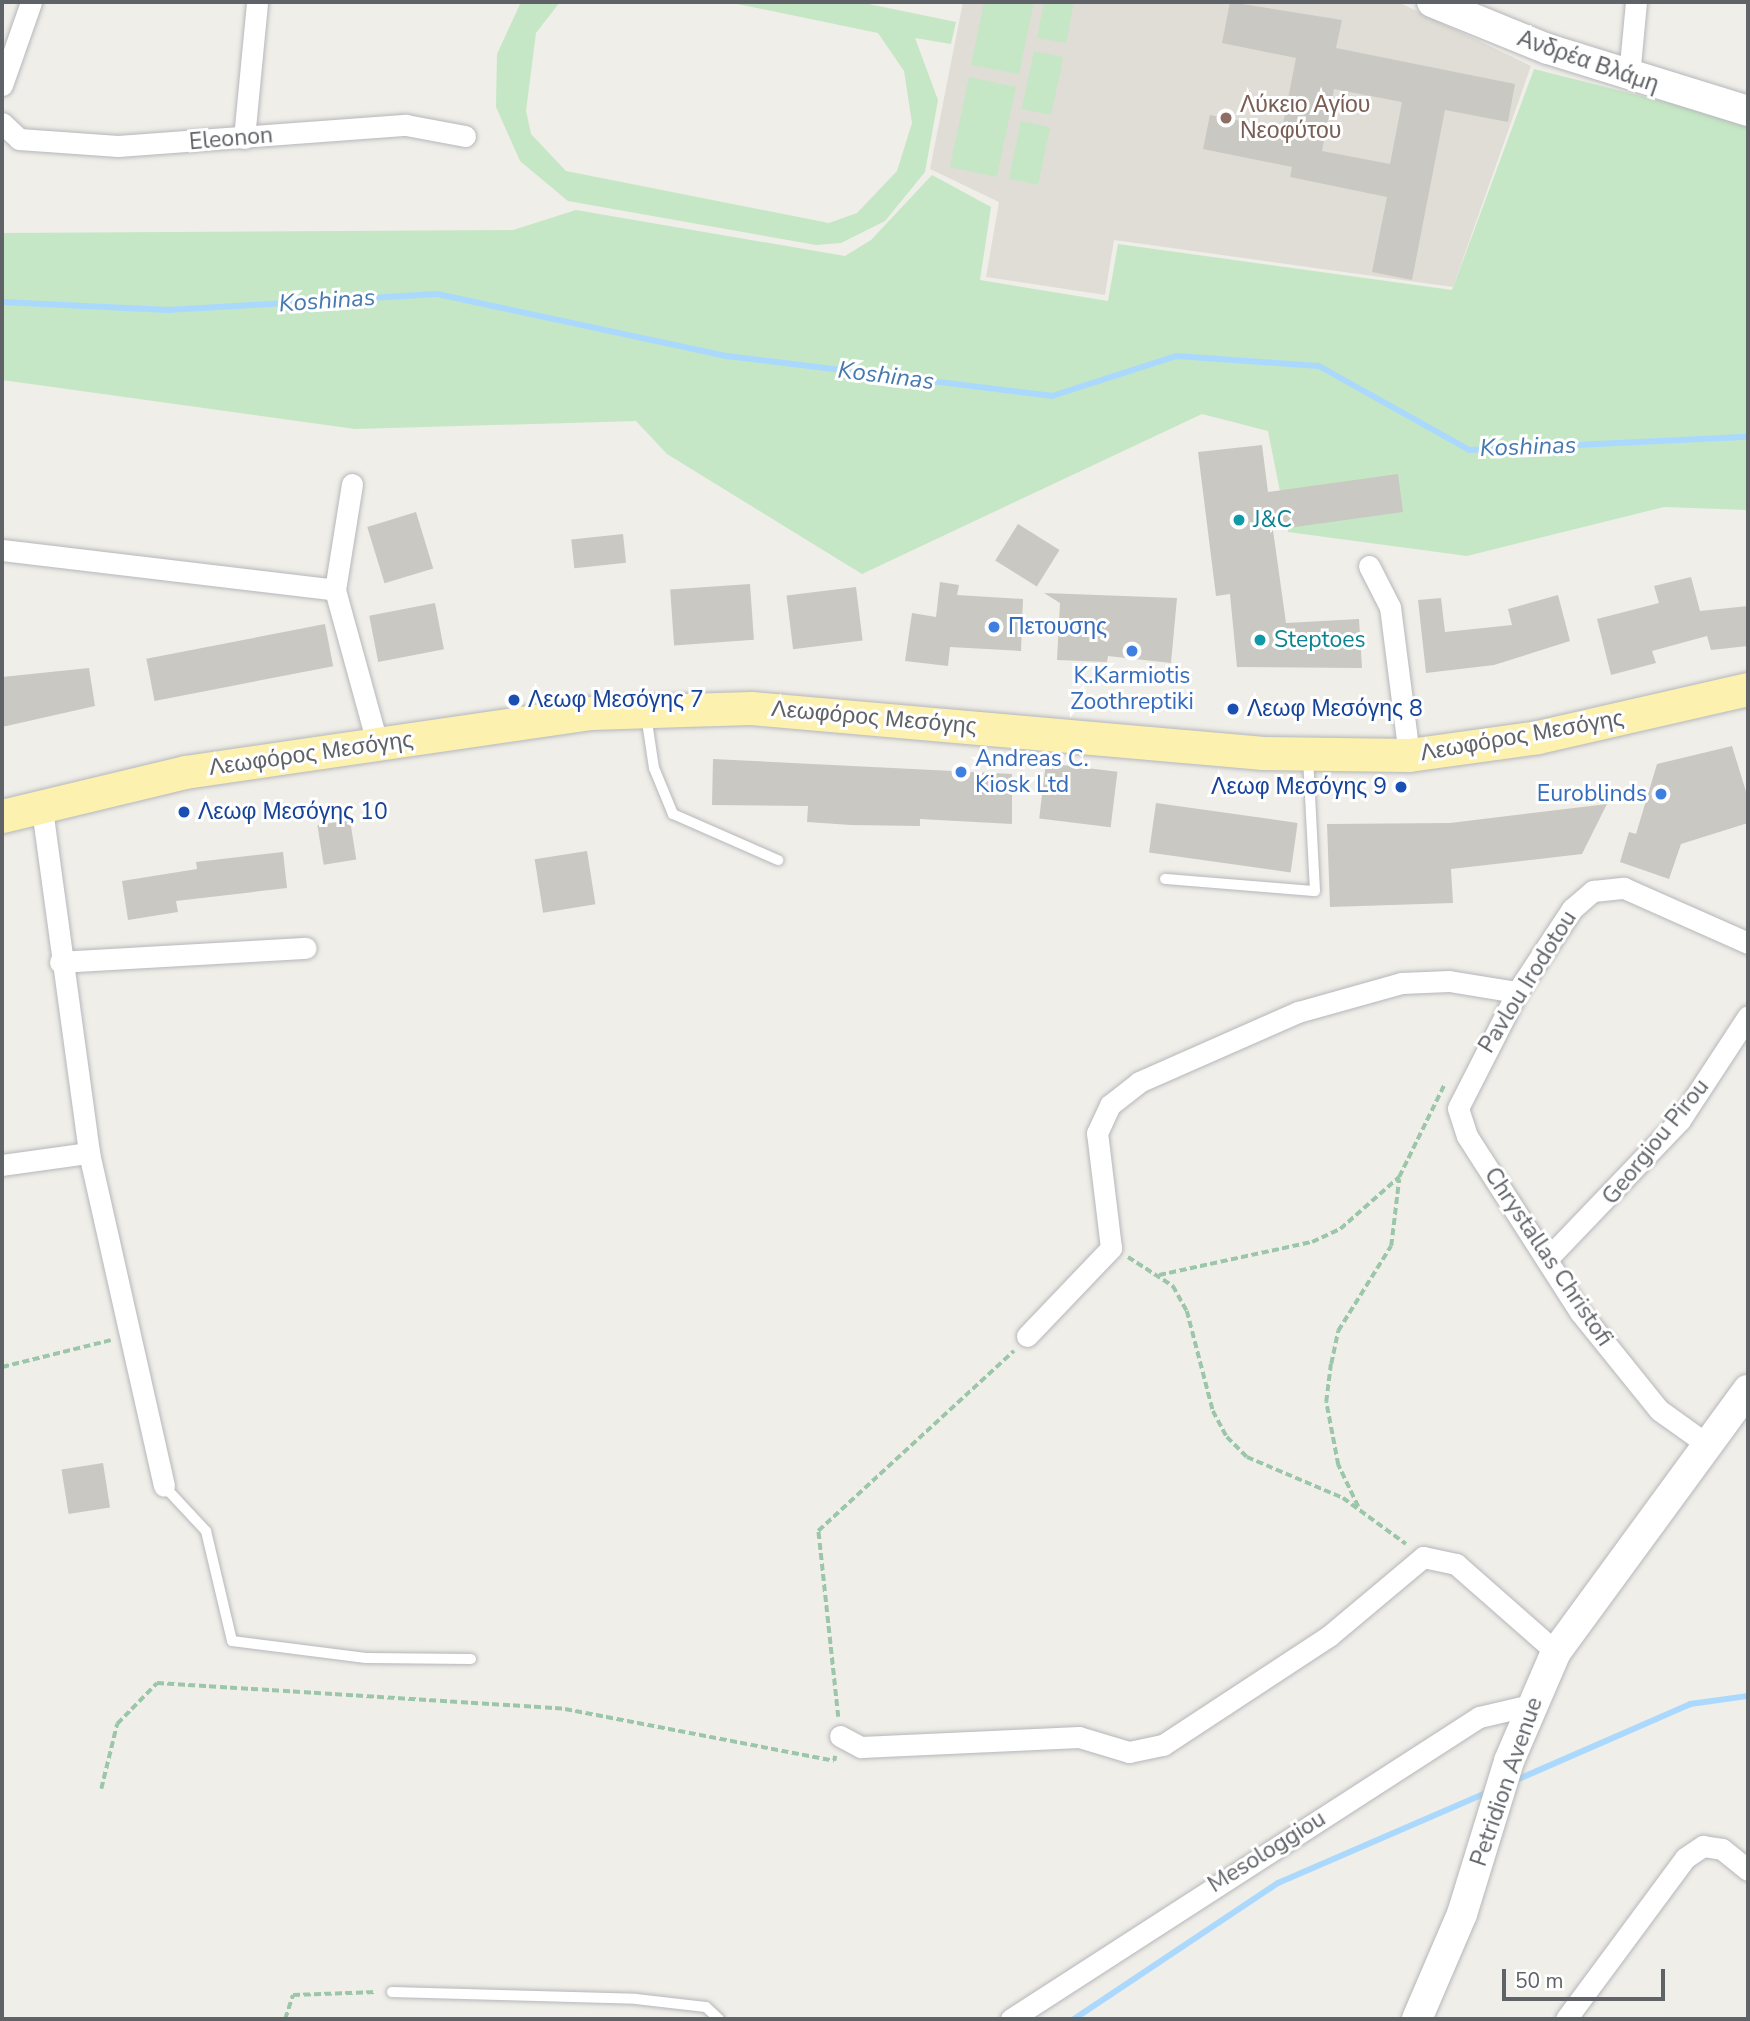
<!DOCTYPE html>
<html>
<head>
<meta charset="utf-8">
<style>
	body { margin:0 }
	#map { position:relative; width:1750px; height:2021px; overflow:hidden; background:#f0eee8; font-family:"Nunito Sans",sans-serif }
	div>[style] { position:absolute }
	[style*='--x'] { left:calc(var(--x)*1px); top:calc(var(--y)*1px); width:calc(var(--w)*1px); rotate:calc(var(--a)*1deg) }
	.education>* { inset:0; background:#e0ddd6 }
	.green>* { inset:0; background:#c5e7c5; transform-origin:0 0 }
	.stream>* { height:6px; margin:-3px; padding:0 3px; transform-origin:3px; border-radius:3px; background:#abd9fd }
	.building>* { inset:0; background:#c9c8c2; transform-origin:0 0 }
	.path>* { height:3.5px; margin-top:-1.75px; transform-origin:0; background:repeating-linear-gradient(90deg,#9cc6a9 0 7px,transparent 0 10.5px) }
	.roads { filter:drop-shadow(0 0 2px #b5b7bb) drop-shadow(0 0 2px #b5b7bb) }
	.lane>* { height:10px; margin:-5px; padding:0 5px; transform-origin:5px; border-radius:5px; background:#fff }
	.street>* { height:21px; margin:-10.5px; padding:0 10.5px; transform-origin:10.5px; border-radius:10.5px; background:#fff }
	.secondary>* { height:30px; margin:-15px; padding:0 15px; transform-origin:15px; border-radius:15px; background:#fff }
	.primary>* { height:33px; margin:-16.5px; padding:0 16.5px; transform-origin:16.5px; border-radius:16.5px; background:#fdf1b0 }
	.dots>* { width:19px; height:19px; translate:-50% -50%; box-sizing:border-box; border:4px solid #fff; border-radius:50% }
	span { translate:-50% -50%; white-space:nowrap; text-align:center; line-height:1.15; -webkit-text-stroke:6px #fff; paint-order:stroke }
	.street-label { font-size:23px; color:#5f6267 }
	.education-label { font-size:23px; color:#785e54 }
	.left { translate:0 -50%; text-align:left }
	.culture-label { font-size:23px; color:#0d838f }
	.shop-label { font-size:23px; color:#366cbe }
	.right { translate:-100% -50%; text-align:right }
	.transit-label { font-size:23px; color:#164399 }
	.water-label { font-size:24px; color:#4679b0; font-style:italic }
	.frame { position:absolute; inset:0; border:4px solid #5f6267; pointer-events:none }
	.scale { position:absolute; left:1502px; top:1969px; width:163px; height:32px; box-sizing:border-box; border:4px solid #5f6267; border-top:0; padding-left:9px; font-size:21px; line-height:24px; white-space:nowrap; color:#5f6267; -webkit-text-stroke:5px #fff; paint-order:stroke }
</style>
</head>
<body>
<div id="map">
	<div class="education">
		<div style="clip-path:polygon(963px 2px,1398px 2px,1531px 66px,1453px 287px,1114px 240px,1105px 295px,986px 277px,999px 202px,930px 169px)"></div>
	</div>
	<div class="green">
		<div style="clip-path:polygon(521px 2px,560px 2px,536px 33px,526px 111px,531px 134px,566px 171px,829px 223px,857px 213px,897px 171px,912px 123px,904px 71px,878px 33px,728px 2px,859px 2px,956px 22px,951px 44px,915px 38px,938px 100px,925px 172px,885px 221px,841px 243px,816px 245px,568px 201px,520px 161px,496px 107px,497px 54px)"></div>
		<div style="clip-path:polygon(984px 2px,1034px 2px,1019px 74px,971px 65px)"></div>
		<div style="clip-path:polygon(1044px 2px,1074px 2px,1066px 43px,1037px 38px)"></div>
		<div style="left:1034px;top:51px;width:30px;height:59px;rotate:12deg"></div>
		<div style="clip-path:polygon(1534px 69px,1748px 123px,1748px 510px,1664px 507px,1467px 556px,1288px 532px,1268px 431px,1202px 414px,862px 574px,667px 454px,636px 421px,355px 429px,2px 380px,2px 233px,513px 230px,576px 210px,845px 256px,871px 240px,932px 175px,991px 207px,980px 280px,1108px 301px,1118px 244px,1452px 290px)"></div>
		<div style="left:969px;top:77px;width:48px;height:92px;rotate:12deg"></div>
		<div style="left:1021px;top:121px;width:30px;height:59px;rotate:12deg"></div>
	</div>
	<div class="stream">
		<div style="--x:2;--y:302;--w:166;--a:2.8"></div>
		<div style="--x:168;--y:310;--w:269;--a:-3.4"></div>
		<div style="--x:437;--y:294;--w:297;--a:12.1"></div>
		<div style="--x:727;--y:356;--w:327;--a:7"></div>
		<div style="--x:1052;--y:396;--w:130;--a:-17.9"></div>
		<div style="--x:1176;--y:356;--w:143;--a:4"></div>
		<div style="--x:1319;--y:366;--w:172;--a:29.2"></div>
		<div style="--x:1469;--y:450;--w:279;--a:-2.7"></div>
		<div style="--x:1514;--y:1781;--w:192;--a:-23.6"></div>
		<div style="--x:1690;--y:1704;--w:59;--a:-7.9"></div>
		<div style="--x:1074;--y:2019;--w:245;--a:-33.7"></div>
		<div style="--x:1278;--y:1883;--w:229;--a:-23.4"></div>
	</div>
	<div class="building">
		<div style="clip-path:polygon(evenodd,1230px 2px,1342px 20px,1336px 48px,1515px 84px,1508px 122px,1445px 110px,1412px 280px,1372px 272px,1387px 197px,1290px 177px,1292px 167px,1203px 149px,1210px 115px,1282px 129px,1296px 58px,1222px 43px,1230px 2px,1334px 89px,1402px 102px,1390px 164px,1322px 151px,1334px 89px)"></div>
		<div style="clip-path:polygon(1262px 445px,1268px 492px,1398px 474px,1403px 512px,1273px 530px,1286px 623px,1359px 619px,1362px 668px,1237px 667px,1230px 594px,1216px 596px,1198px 452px)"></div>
		<div style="left:416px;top:512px;width:59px;height:51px;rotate:73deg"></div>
		<div style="left:1018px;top:524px;width:49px;height:43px;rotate:32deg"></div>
		<div style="left:623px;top:534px;width:29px;height:52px;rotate:84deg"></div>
		<div style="clip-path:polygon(1691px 577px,1700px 611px,1748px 606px,1748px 646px,1711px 650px,1707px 636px,1652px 651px,1656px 663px,1611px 675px,1597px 619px,1659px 603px,1654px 586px)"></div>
		<div style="clip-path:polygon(940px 582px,959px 585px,957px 595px,1023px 599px,1021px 651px,950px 647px,948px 666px,905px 661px,912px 613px,936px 617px)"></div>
		<div style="left:750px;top:584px;width:56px;height:80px;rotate:86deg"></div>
		<div style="left:856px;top:587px;width:54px;height:70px;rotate:83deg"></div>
		<div style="clip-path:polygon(1044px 593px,1177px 598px,1171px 663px,1108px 656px,1107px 662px,1057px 660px,1060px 603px)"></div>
		<div style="clip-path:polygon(1558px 595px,1570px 641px,1494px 665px,1426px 673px,1418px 600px,1441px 598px,1445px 632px,1512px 625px,1508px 609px)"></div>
		<div style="left:435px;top:603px;width:47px;height:67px;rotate:79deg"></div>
		<div style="left:325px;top:624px;width:43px;height:182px;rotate:79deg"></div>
		<div style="clip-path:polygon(89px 668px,95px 706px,2px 727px,2px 677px)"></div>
		<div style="clip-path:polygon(1732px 746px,1748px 798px,1748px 823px,1681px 844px,1669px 879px,1620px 862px,1629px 832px,1636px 834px,1657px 764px)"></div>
		<div style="clip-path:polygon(713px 759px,1012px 774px,1012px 824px,920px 819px,920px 826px,851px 825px,807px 822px,808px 806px,712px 805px)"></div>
		<div style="left:1046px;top:763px;width:72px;height:56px;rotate:7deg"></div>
		<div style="left:1156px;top:803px;width:143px;height:50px;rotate:8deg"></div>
		<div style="clip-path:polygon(1607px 804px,1582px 854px,1451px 869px,1453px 903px,1330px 907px,1327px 824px,1450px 823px)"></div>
		<div style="left:350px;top:820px;width:40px;height:33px;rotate:81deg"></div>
		<div style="left:587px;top:851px;width:54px;height:53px;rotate:81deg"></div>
		<div style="clip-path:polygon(283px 852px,287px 888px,176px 901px,178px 912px,128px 920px,122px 881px,197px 869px,196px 862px)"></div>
		<div style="left:103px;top:1463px;width:45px;height:42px;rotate:81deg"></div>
	</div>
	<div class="path">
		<div style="--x:1128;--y:1257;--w:54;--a:32.8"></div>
		<div style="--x:1173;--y:1286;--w:29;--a:61"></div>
		<div style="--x:1187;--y:1311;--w:103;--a:75.4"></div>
		<div style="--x:1213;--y:1411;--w:30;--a:62"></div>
		<div style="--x:1227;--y:1437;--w:28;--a:45"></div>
		<div style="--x:1247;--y:1457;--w:104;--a:23.1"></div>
		<div style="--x:1343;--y:1498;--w:78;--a:36.1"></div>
		<div style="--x:1159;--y:1275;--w:157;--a:-12.2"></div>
		<div style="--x:1312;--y:1242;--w:31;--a:-25"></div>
		<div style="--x:1340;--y:1229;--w:79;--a:-41.4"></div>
		<div style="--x:1399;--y:1177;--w:102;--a:-63.9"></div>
		<div style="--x:2;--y:1367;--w:112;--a:-13.9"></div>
		<div style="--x:1358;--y:1507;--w:47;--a:-115.5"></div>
		<div style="--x:1338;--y:1465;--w:64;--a:-100.8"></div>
		<div style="--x:1326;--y:1402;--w:38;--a:-83"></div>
		<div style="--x:1331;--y:1364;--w:34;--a:-78"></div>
		<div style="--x:1338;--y:1331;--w:100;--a:-58.1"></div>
		<div style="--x:1391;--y:1246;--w:67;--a:-83.2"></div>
		<div style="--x:838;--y:1717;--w:187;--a:-96.1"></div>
		<div style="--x:818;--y:1531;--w:266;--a:-42.6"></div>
		<div style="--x:101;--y:1789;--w:67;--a:-76.2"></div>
		<div style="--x:117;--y:1724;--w:57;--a:-45.7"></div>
		<div style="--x:157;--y:1683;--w:409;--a:3.6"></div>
		<div style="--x:565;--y:1709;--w:274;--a:10.9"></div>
		<div style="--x:834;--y:1761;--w:5;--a:-79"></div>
		<div style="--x:285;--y:2019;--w:25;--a:-72"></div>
		<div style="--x:293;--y:1995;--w:84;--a:-2"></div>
	</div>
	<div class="roads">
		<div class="lane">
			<div style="--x:646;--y:715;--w:54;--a:81.4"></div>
			<div style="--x:654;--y:768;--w:50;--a:67.6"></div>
			<div style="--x:673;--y:814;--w:115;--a:23.7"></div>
			<div style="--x:1165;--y:879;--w:150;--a:4.6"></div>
			<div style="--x:1315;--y:891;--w:135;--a:-93"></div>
			<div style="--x:164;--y:1486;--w:62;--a:47"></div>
			<div style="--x:206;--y:1531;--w:113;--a:76.7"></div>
			<div style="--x:232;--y:1641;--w:135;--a:7.2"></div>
			<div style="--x:366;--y:1658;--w:105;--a:0.5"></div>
			<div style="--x:392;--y:1992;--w:244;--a:1.6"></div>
			<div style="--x:636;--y:1999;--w:70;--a:6.5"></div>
			<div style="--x:706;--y:2007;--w:18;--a:43"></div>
		</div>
		<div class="street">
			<div style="--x:1629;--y:76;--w:74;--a:-84.6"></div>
			<div style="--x:2;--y:85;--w:88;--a:-70.7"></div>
			<div style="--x:2;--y:123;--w:23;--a:43"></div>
			<div style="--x:19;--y:139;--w:99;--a:4"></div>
			<div style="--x:118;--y:146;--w:289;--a:-4.2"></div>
			<div style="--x:406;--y:125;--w:60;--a:10.6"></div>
			<div style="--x:244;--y:138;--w:137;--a:-84.5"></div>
			<div style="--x:352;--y:484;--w:107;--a:99.1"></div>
			<div style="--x:335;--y:590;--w:162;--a:74.6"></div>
			<div style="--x:2;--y:550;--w:335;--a:6.8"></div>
			<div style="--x:1369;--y:566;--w:46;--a:62.9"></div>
			<div style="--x:1390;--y:607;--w:149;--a:82.7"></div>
			<div style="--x:42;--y:809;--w:347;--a:82.2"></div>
			<div style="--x:89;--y:1153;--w:341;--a:77.3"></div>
			<div style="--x:60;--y:962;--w:246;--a:-3.3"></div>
			<div style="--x:2;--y:1165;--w:88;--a:-7.9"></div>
			<div style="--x:1550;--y:1256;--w:188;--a:-46.3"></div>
			<div style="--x:1680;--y:1120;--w:124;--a:-56.8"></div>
			<div style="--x:1027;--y:1336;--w:122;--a:-46.3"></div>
			<div style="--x:1111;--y:1248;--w:116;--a:-96.9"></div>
			<div style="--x:1097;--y:1133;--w:31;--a:-65"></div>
			<div style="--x:1110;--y:1105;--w:37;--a:-38"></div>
			<div style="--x:1139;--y:1082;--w:174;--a:-23.8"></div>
			<div style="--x:1298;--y:1012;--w:107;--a:-15.7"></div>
			<div style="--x:1401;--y:983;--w:48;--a:-2.4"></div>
			<div style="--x:1449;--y:981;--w:69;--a:9.2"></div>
			<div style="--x:1708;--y:1445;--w:60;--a:-144.5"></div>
			<div style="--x:1659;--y:1410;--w:126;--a:-128.9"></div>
			<div style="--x:1580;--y:1312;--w:209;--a:-122.7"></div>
			<div style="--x:1467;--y:1136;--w:29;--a:-108"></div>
			<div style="--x:1458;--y:1108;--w:130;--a:-63"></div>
			<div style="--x:1517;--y:992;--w:100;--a:-56.5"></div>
			<div style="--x:1572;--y:909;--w:28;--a:-41"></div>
			<div style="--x:1593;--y:891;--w:31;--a:-6"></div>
			<div style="--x:1624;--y:888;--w:136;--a:23.9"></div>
			<div style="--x:840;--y:1736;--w:24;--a:28"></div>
			<div style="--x:861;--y:1747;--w:218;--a:-2.6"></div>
			<div style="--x:1079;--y:1737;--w:52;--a:16.7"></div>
			<div style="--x:1129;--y:1752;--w:35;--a:-12"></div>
			<div style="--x:1163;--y:1745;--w:199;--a:-33.3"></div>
			<div style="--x:1329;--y:1636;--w:123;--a:-40"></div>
			<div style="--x:1423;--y:1557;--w:34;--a:12"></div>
			<div style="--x:1456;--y:1564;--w:133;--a:41.3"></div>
			<div style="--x:1011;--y:2019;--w:557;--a:-32.83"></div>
			<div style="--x:1479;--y:1717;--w:53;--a:-13"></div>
			<div style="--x:1566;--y:2019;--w:200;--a:-53.5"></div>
			<div style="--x:1685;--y:1858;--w:22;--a:-34"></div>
			<div style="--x:1703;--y:1846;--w:19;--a:9"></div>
			<div style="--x:1722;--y:1849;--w:33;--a:39"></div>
		</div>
		<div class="secondary">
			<div style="--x:1432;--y:2;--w:125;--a:22.1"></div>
			<div style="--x:1548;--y:49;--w:209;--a:17.2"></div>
			<div style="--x:1417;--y:2019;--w:114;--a:-66.8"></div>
			<div style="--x:1462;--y:1914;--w:160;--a:-72.9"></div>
			<div style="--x:1509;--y:1761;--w:119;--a:-66.7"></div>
			<div style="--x:1556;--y:1652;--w:325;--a:-53.8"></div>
		</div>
		<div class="primary">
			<div style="--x:2;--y:816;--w:188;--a:-13.5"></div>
			<div style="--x:185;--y:772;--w:410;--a:-8.3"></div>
			<div style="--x:591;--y:713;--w:160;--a:-1.8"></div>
			<div style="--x:751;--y:708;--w:514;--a:5.02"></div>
			<div style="--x:1263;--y:753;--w:146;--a:0.8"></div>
			<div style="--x:1409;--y:755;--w:130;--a:-7.9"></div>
			<div style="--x:1538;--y:737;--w:215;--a:-12.9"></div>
		</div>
	</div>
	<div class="dots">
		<div style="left:1226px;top:118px;background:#8d6e63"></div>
		<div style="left:1239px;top:520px;background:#0f9aa8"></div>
		<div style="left:994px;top:627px;background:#3f7fe0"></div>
		<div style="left:1260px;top:640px;background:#0f9aa8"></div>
		<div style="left:1132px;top:651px;background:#3f7fe0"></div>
		<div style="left:514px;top:700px;background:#1a4fb4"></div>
		<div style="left:1233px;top:709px;background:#1a4fb4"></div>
		<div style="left:961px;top:772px;background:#3f7fe0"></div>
		<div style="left:1401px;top:787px;background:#1a4fb4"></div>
		<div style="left:1661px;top:794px;background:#3f7fe0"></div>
		<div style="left:184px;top:812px;background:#1a4fb4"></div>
	</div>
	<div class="street-label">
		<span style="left:1588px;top:62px;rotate:19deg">Ανδρέα Βλάμη</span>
		<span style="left:231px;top:139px;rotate:-5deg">Eleonon</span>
		<span style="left:874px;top:718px;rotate:5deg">Λεωφόρος Μεσόγης</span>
		<span style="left:1522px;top:736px;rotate:-10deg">Λεωφόρος Μεσόγης</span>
		<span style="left:311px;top:754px;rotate:-8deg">Λεωφόρος Μεσόγης</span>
		<span style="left:1528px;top:982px;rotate:-58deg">Pavlou Irodotou</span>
		<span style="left:1656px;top:1142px;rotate:-51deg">Georgiou Pirou</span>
		<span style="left:1548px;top:1257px;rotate:56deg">Chrystallas Christofi</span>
		<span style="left:1507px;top:1782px;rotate:-71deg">Petridion Avenue</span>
		<span style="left:1267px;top:1852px;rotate:-32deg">Mesologgiou</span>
	</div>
	<div class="education-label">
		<span class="left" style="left:1240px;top:118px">Λύκειο Αγίου<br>Νεοφύτου</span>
	</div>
	<div class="culture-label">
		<span class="left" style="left:1253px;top:520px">J&amp;C</span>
		<span class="left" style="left:1274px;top:640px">Steptoes</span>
	</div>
	<div class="shop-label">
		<span class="left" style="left:1008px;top:627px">Πετουσης</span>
		<span style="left:1132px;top:689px">K.Karmiotis<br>Zoothreptiki</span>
		<span class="left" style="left:975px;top:772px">Andreas C.<br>Kiosk Ltd</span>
		<span class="right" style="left:1647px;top:794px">Euroblinds</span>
	</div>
	<div class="transit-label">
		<span class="left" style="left:528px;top:700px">Λεωφ Μεσόγης 7</span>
		<span class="left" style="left:1247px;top:709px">Λεωφ Μεσόγης 8</span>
		<span class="right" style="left:1387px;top:787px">Λεωφ Μεσόγης 9</span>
		<span class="left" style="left:198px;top:812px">Λεωφ Μεσόγης 10</span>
	</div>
	<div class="water-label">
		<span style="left:327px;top:301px;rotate:-4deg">Koshinas</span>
		<span style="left:886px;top:376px;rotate:7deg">Koshinas</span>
		<span style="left:1528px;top:447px;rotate:-2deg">Koshinas</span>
	</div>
	<div class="frame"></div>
	<div class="scale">50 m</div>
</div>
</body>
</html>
